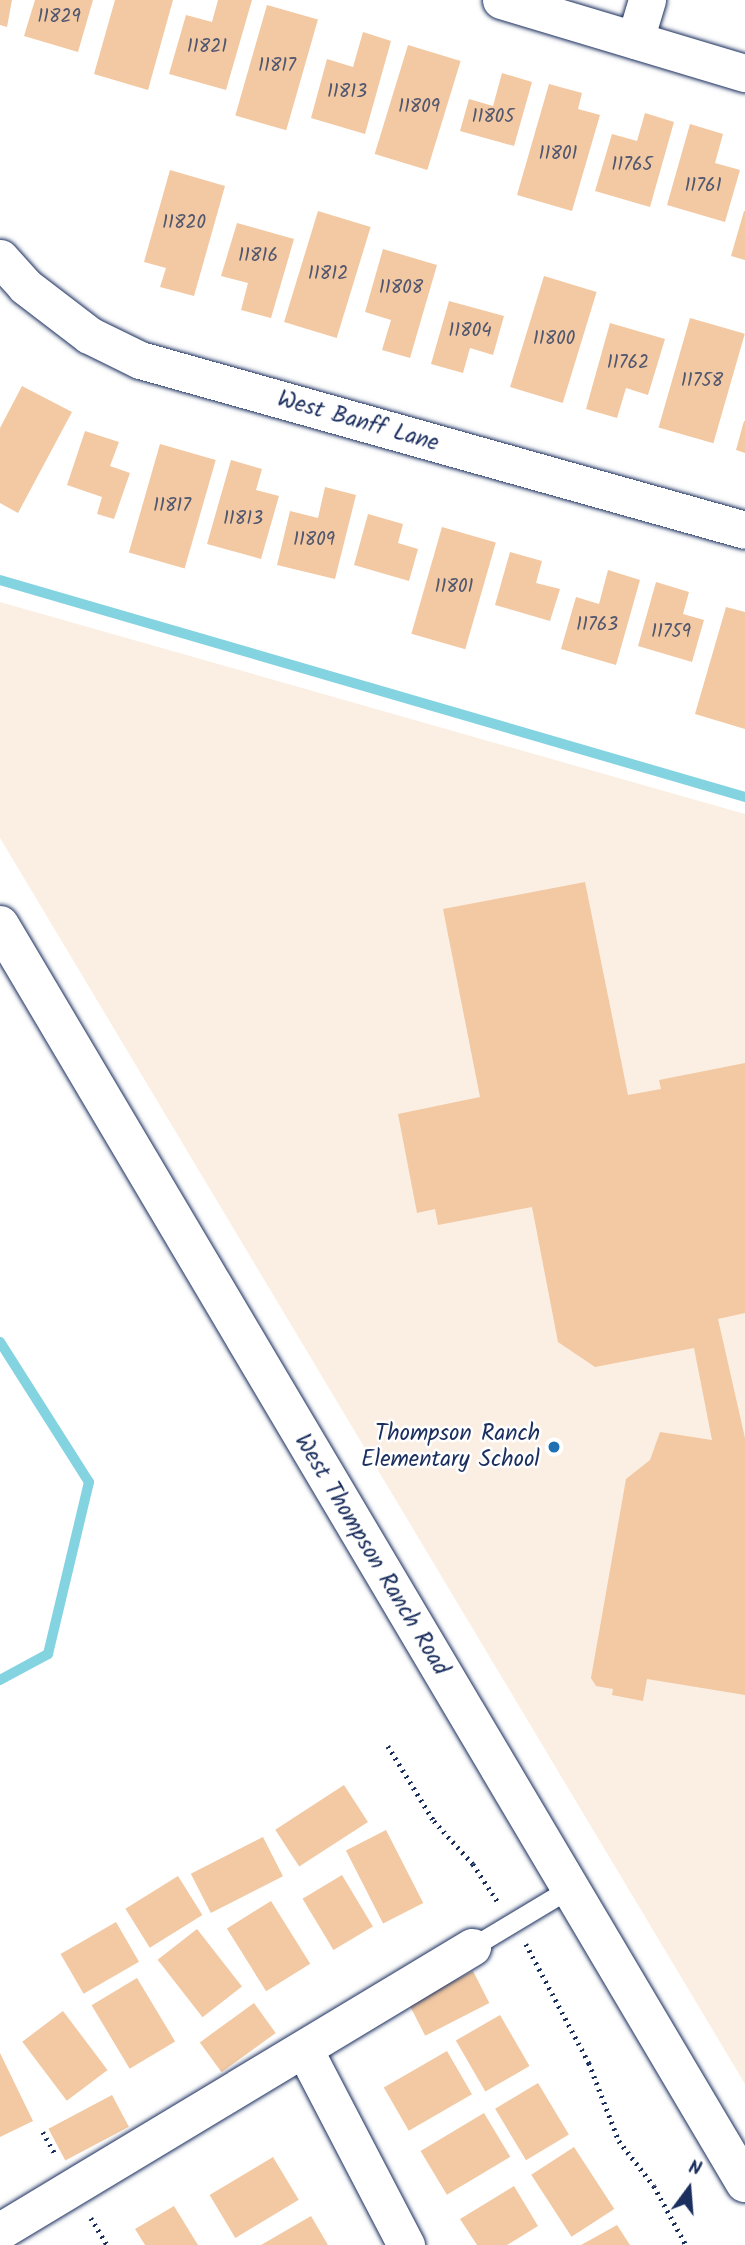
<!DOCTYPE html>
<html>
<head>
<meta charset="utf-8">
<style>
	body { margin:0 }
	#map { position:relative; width:745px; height:2245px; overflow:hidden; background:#fff; font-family:Kalam,sans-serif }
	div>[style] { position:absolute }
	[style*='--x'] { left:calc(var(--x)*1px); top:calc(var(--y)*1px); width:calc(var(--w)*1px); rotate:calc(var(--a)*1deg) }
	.built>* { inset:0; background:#fbefe3 }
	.stream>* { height:10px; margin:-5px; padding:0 5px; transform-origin:5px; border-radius:5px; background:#84d3e0 }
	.building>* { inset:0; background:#f2c9a2; transform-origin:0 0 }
	.path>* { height:4.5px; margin-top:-2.25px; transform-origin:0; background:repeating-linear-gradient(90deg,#1b2f5e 0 2px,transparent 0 7px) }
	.roads { filter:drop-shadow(0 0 2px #1b2f5e) drop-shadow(0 0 2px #1b2f5e) }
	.service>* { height:19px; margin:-9.5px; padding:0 9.5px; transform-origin:9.5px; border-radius:9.5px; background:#fff }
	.minor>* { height:37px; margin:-18.5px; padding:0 18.5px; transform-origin:18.5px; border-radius:18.5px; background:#fff }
	.secondary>* { height:38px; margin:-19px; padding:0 19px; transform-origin:19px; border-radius:19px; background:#fff }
	.dots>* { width:19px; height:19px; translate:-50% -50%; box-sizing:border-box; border:4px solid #fff; border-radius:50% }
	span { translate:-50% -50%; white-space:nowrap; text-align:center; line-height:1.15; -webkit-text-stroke:5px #fff; paint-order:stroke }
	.number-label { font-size:19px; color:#51566f }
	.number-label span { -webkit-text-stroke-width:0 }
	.street-label { font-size:23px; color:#1b2f5e }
	.poi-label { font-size:23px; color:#1b2f5e }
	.right { translate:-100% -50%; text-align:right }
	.north { position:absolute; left:654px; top:2154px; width:70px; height:70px; -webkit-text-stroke:5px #fff; paint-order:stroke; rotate:16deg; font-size:19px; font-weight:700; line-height:28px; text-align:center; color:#1b2f5e }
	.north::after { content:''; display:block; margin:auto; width:24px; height:32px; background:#1b2f5e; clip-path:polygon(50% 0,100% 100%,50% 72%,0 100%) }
</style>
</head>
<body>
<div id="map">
	<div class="built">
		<div style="clip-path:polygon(0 602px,745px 814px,745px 2084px,0 838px)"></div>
	</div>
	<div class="stream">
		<div style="--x:0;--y:580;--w:776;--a:16.24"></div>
		<div style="--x:0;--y:1342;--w:166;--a:57.6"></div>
		<div style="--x:89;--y:1482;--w:177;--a:103.4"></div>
		<div style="--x:48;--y:1654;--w:55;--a:151.6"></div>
	</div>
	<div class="building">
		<div style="clip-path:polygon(0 0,12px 0,7px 27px,0 25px)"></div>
		<div style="clip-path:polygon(35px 0,93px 0,78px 52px,24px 36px)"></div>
		<div style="clip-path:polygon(115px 0,173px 0,148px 90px,94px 74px)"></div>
		<div style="clip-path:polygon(218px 0,252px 0,226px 90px,169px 74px,186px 15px,212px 22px)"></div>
		<div style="left:267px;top:5px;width:53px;height:115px;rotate:16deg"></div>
		<div style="clip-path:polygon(363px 32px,391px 41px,365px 134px,311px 118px,327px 59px,353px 67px)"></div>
		<div style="left:408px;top:45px;width:55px;height:114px;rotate:17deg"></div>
		<div style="clip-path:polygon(502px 73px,532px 82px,514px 146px,460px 131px,469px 99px,493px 106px)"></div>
		<div style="clip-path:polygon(549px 84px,582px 93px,578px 109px,600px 115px,572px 211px,517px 195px)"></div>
		<div style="clip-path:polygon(645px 113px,674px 122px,650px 207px,595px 191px,612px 134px,637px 141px)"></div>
		<div style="clip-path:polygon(690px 124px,723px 134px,715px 163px,740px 170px,725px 222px,667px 205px)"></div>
		<div style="clip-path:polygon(170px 170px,225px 186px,194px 296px,160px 287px,166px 268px,144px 262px)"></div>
		<div style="left:318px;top:211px;width:55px;height:116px;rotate:17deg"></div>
		<div style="clip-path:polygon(744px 211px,745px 211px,745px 260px,731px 256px)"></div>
		<div style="clip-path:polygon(237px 223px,294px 239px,271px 318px,241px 310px,248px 283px,221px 276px)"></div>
		<div style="clip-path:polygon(383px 249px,437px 265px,410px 358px,382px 350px,391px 320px,365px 312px)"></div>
		<div style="left:544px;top:276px;width:55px;height:116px;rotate:17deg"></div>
		<div style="clip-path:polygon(449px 301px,504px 316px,493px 355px,470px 348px,463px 373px,431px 364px)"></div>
		<div style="left:690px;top:318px;width:57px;height:114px;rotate:16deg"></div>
		<div style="clip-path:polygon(610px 323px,665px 339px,648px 395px,626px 388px,617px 418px,586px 409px)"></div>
		<div style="clip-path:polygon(22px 386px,72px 412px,18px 513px,0 503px,0 428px)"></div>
		<div style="clip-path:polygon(744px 421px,745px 421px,745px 453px,736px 450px)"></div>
		<div style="clip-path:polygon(85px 431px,119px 442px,110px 466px,130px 473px,114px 519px,97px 514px,102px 497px,67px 485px)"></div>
		<div style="left:160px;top:444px;width:58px;height:113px;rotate:16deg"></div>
		<div style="clip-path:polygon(231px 460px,262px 469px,256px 490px,279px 496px,261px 559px,207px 544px)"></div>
		<div style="clip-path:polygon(325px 487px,356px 495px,335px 579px,277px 565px,290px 511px,318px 518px)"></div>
		<div style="clip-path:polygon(368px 514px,403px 524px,398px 543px,418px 549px,409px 581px,354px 565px)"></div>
		<div style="left:442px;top:527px;width:56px;height:111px;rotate:16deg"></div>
		<div style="clip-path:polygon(510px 552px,542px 561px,536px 583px,560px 589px,550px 621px,495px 605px)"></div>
		<div style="clip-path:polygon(608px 570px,640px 580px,616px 665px,561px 649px,576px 597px,599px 604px)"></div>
		<div style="clip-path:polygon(656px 582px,689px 592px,683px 614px,704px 620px,692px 662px,638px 646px)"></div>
		<div style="clip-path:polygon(726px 607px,745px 612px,745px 729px,695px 714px)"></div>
		<div style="clip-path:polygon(585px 882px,628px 1095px,661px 1089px,659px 1080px,745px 1063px,745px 1313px,718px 1319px,745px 1438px,745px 1695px,647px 1679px,643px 1701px,612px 1695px,613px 1689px,596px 1686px,591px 1678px,626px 1479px,650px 1460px,660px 1432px,712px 1440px,694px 1348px,595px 1367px,558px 1342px,532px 1207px,438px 1225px,435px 1209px,417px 1213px,398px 1114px,480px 1097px,443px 909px)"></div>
		<div style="left:344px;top:1785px;width:44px;height:82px;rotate:57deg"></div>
		<div style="left:386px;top:1830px;width:82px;height:45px;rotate:63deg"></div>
		<div style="left:263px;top:1837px;width:44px;height:81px;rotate:63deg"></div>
		<div style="left:342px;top:1875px;width:60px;height:46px;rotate:59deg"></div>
		<div style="left:178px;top:1876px;width:46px;height:62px;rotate:58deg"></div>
		<div style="left:271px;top:1901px;width:74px;height:52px;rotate:58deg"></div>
		<div style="left:116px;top:1922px;width:46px;height:64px;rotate:60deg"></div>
		<div style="left:197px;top:1929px;width:73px;height:50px;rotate:52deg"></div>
		<div style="left:473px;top:1971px;width:36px;height:72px;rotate:63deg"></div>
		<div style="left:137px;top:1978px;width:74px;height:53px;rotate:59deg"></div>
		<div style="left:254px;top:2003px;width:37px;height:67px;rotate:54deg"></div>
		<div style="left:63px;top:2011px;width:74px;height:51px;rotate:53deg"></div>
		<div style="left:500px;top:2015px;width:59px;height:51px;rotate:60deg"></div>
		<div style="left:447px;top:2051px;width:50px;height:73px;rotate:60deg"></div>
		<div style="clip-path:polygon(0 2053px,33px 2121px,0 2137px)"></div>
		<div style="left:538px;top:2083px;width:60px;height:50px;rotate:59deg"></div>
		<div style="left:112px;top:2095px;width:36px;height:72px;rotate:62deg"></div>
		<div style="left:484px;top:2113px;width:51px;height:74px;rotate:59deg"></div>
		<div style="left:574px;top:2147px;width:74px;height:51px;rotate:57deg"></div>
		<div style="left:273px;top:2157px;width:50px;height:74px;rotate:59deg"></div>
		<div style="clip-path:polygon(514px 2186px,538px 2226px,507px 2245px,477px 2245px,460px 2219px)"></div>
		<div style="clip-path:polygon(174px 2206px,198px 2245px,145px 2245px,135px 2229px)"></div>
		<div style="clip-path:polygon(311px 2216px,328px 2245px,261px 2245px)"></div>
		<div style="clip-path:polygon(617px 2225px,630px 2245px,581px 2245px)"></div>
	</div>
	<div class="path">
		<div style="--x:388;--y:1746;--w:88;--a:58.5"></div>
		<div style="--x:434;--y:1821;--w:58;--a:47.8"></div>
		<div style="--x:473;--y:1864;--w:45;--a:56.7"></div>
		<div style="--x:526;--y:1944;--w:135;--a:62.1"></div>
		<div style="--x:589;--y:2063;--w:84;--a:69"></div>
		<div style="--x:619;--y:2141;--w:57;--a:52.1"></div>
		<div style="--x:654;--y:2186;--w:67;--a:61.5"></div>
		<div style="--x:43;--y:2132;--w:26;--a:61"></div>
		<div style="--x:91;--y:2218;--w:31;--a:59"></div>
	</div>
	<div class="roads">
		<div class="service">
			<div style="--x:472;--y:1947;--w:117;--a:-31"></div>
		</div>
		<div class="minor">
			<div style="--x:501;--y:0;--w:255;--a:16.7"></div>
			<div style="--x:635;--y:40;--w:42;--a:-73.3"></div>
			<div style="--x:0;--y:258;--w:38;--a:48"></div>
			<div style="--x:25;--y:286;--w:81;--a:37.4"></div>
			<div style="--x:89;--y:335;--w:57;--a:26.1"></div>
			<div style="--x:140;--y:360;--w:628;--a:15.69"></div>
			<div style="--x:305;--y:2051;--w:219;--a:62.5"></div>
			<div style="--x:0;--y:2231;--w:551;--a:-31.04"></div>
		</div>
		<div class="secondary">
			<div style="--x:0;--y:925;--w:1462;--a:59.37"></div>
		</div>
	</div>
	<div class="dots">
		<div style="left:554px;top:1447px;background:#1f6fb2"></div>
	</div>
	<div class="number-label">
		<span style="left:59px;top:18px">11829</span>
		<span style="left:207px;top:48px">11821</span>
		<span style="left:277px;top:67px">11817</span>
		<span style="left:347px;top:93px">11813</span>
		<span style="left:419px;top:108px">11809</span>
		<span style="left:493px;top:118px">11805</span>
		<span style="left:558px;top:155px">11801</span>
		<span style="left:632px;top:166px">11765</span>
		<span style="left:703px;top:187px">11761</span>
		<span style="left:184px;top:224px">11820</span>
		<span style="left:258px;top:257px">11816</span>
		<span style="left:328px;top:275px">11812</span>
		<span style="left:401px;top:289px">11808</span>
		<span style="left:470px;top:332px">11804</span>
		<span style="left:554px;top:340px">11800</span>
		<span style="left:628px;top:364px">11762</span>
		<span style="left:702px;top:382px">11758</span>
		<span style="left:172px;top:507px">11817</span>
		<span style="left:243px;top:520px">11813</span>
		<span style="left:314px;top:541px">11809</span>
		<span style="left:454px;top:588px">11801</span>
		<span style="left:597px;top:626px">11763</span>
		<span style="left:671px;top:633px">11759</span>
	</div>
	<div class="street-label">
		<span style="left:358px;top:422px;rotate:16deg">West Banff Lane</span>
		<span style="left:371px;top:1555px;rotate:59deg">West Thompson Ranch Road</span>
	</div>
	<div class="poi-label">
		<span class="right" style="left:540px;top:1447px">Thompson Ranch<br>Elementary School</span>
	</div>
	<div class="north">N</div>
</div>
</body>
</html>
